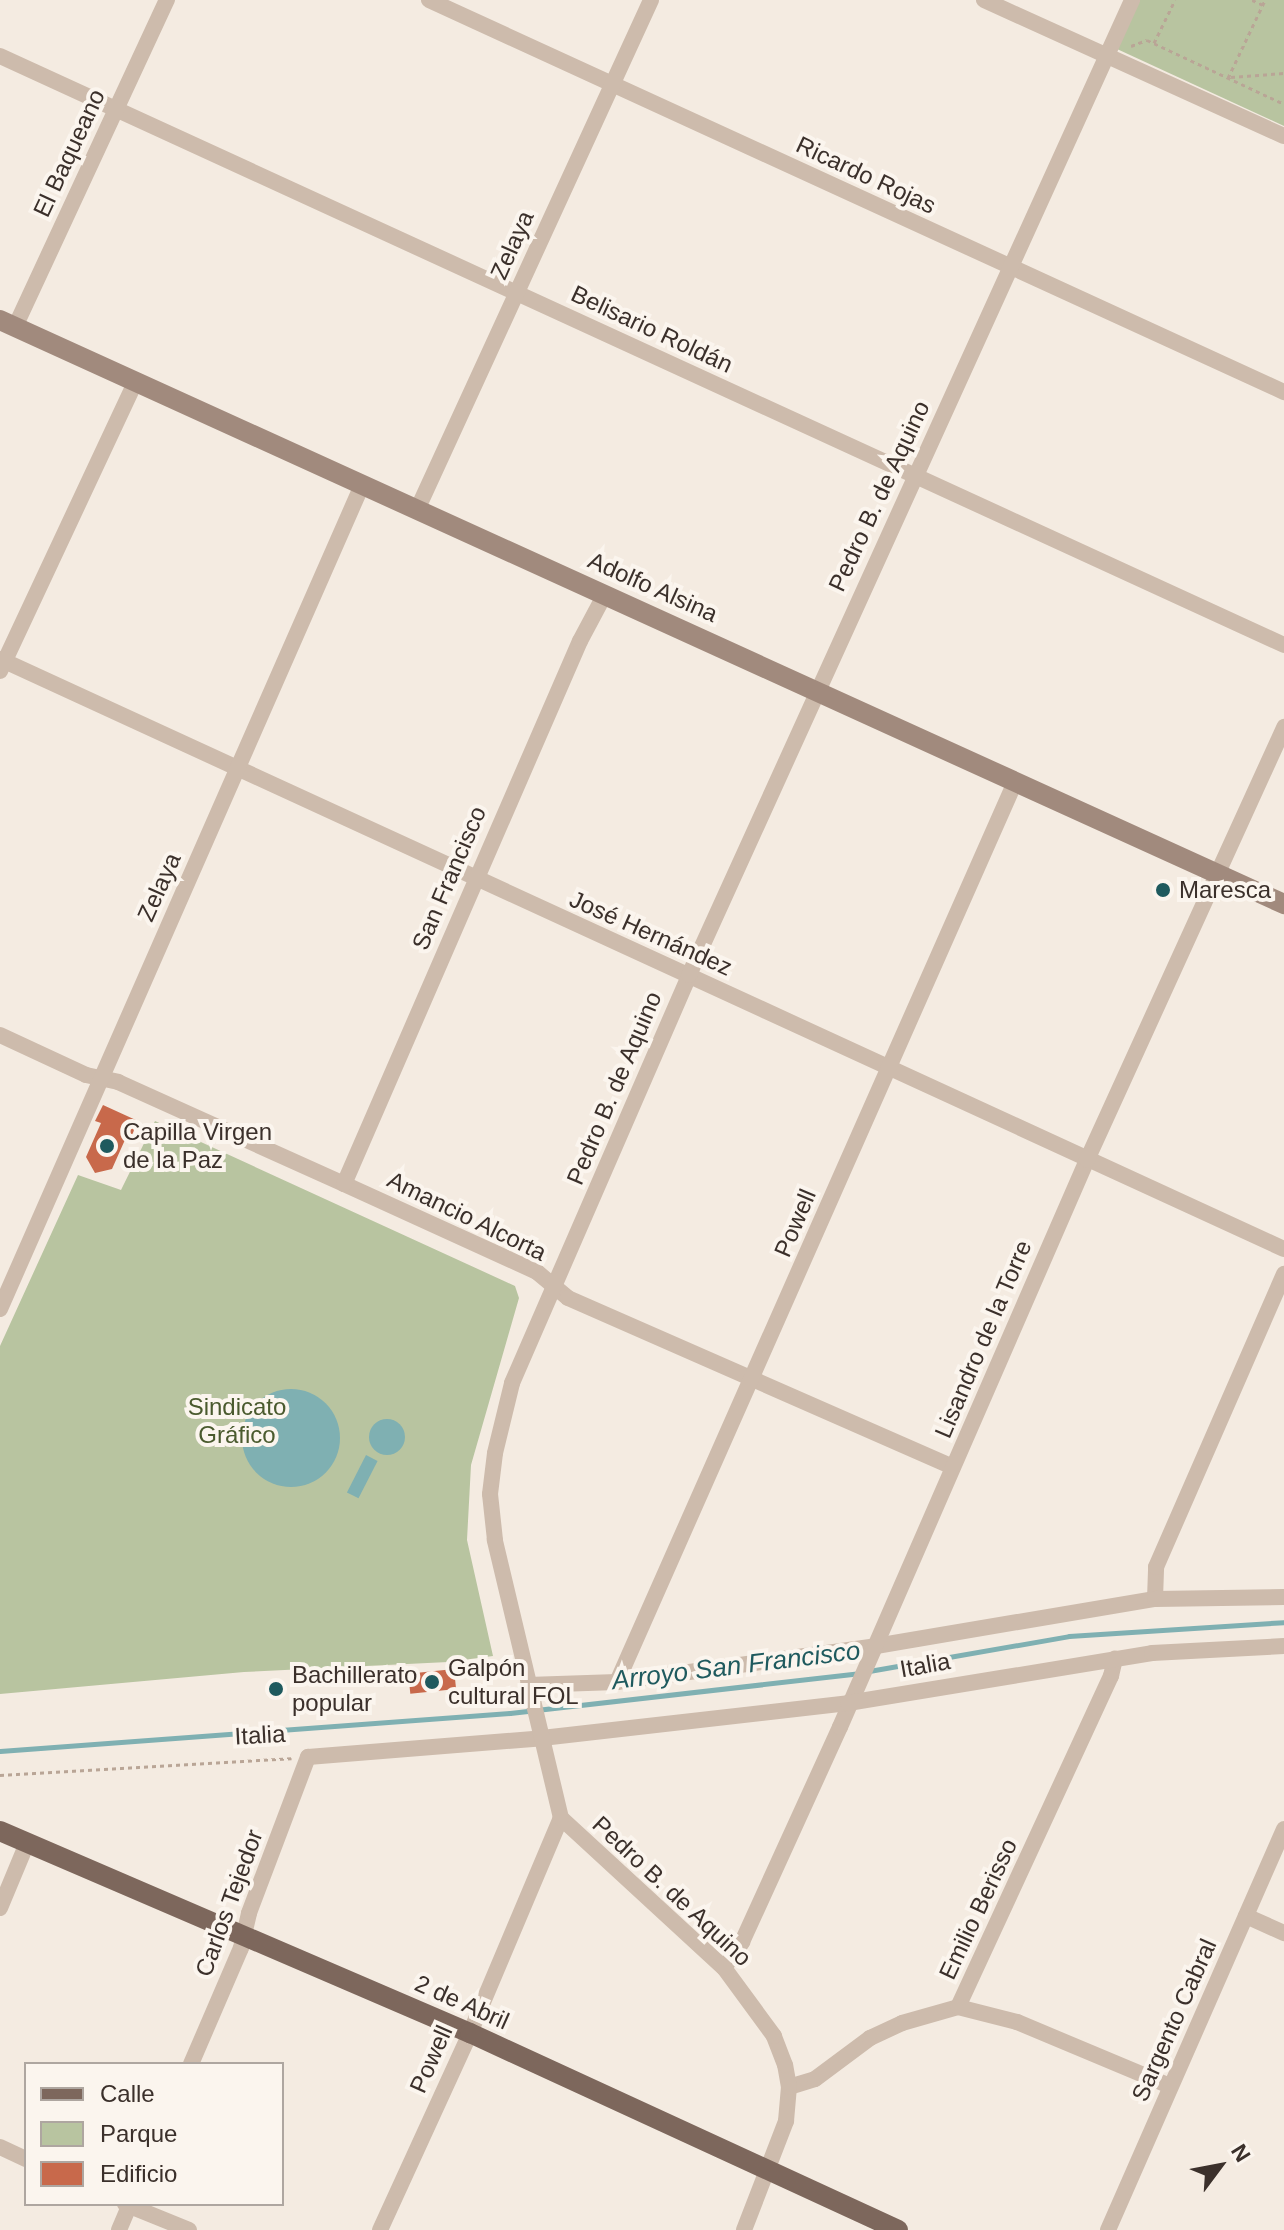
<!DOCTYPE html>
<html>
<head>
<meta charset="utf-8">
<style>
	body { margin:0 }
	#map { position:relative; width:1284px; height:2230px; overflow:hidden; background:#f4ebe1; font-family:Helvetica,sans-serif }
	div>[style] { position:absolute }
	[style*='--x'] { left:calc(var(--x)*1px); top:calc(var(--y)*1px); width:calc(var(--w)*1px); rotate:calc(var(--a)*1deg) }
	.green>* { inset:0; background:#b8c4a0 }
	.water>* { inset:0; background:#7fb0b2; transform-origin:0 0 }
	.round { border-radius:50% }
	.stream>* { height:5px; margin:-2.5px; padding:0 2.5px; transform-origin:2.5px; border-radius:2.5px; background:#7fb0b2 }
	.building>* { inset:0; background:#c8694b; transform-origin:0 0 }
	.path>* { height:3px; margin-top:-1.5px; transform-origin:0; background:repeating-linear-gradient(90deg,#b9a596 0 4px,transparent 0 8px) }
	.street>* { height:16px; margin:-8px; padding:0 8px; transform-origin:8px; border-radius:8px; background:#cdbbac }
	.secondary>* { height:20px; margin:-10px; padding:0 10px; transform-origin:10px; border-radius:10px; background:#a18a7d }
	.primary>* { height:20px; margin:-10px; padding:0 10px; transform-origin:10px; border-radius:10px; background:#7d675c }
	.dots>* { width:22px; height:22px; translate:-50% -50%; box-sizing:border-box; border:4px solid #fbf5ee; border-radius:50% }
	span { translate:-50% -50%; white-space:nowrap; text-align:center; line-height:1.15; -webkit-text-stroke:8px #fbf5ee; paint-order:stroke }
	.street-label { font-size:24px; color:#3b302b }
	.poi-label { font-size:24px; color:#3b302b }
	.left { translate:0 -50%; text-align:left }
	.park-label { font-size:24px; color:#4a5a2e }
	.water-label { font-size:26px; color:#1f5a5e; font-style:italic }
	.legend { position:absolute; left:24px; top:2062px; width:260px; height:144px; box-sizing:border-box; background:#fbf5ee; border:2px solid #aea6a0; margin:0; padding:10px 14px; list-style:none; font-size:24px; color:#3b302b }
	.legend li { display:flex; align-items:center; gap:16px; height:40px }
	.legend b { width:40px; border:2px solid #aea6a0 }
	.north { position:absolute; left:1180px; top:2126px; width:80px; height:80px; -webkit-text-stroke:6px #fbf5ee; paint-order:stroke; rotate:58deg; font-size:22px; font-weight:700; line-height:32px; text-align:center; color:#3b302b }
	.north::after { content:''; display:block; margin:auto; width:28px; height:36px; background:#3b302b; clip-path:polygon(50% 0,100% 100%,50% 72%,0 100%) }
</style>
</head>
<body>
<div id="map">
	<div class="green">
		<div style="clip-path:polygon(1140px 0,1284px 0,1284px 126px,1117px 49px)"></div>
		<div style="clip-path:polygon(155px 1121px,515px 1286px,519px 1298px,471px 1465px,467px 1540px,493px 1656px,448px 1662px,244px 1672px,0 1694px,0 1346px,78px 1175px,121px 1190px)"></div>
	</div>
	<div class="water">
		<div class="round" style="left:242px;top:1389px;width:98px;height:98px"></div>
		<div class="round" style="left:369px;top:1419px;width:36px;height:36px"></div>
		<div style="left:366px;top:1455px;width:13px;height:42px;rotate:27deg"></div>
	</div>
	<div class="stream">
		<div style="--x:869;--y:1671;--w:203;--a:-9.9"></div>
		<div style="--x:1069;--y:1636;--w:215;--a:-3.7"></div>
		<div style="--x:0;--y:1751;--w:511;--a:-4.26"></div>
		<div style="--x:510;--y:1713;--w:351;--a:-6.5"></div>
	</div>
	<div class="building">
		<div style="clip-path:polygon(103px 1105px,138px 1121px,132px 1135px,128px 1133px,112px 1169px,95px 1173px,86px 1157px,101px 1123px,95px 1121px)"></div>
		<div style="left:454px;top:1669px;width:20px;height:46px;rotate:84deg"></div>
	</div>
	<div class="path">
		<div style="--x:1252;--y:0;--w:12;--a:24"></div>
		<div style="--x:1154;--y:43;--w:48;--a:-64"></div>
		<div style="--x:1131;--y:46;--w:17;--a:-21"></div>
		<div style="--x:1147;--y:40;--w:151;--a:25"></div>
		<div style="--x:1231;--y:77;--w:53;--a:-4.3"></div>
		<div style="--x:1228;--y:78;--w:86;--a:-64.6"></div>
		<div style="--x:0;--y:1775;--w:292;--a:-3.3"></div>
	</div>
	<div class="street">
		<div style="--x:429;--y:0;--w:941;--a:24.63"></div>
		<div style="--x:984;--y:0;--w:329;--a:24.4"></div>
		<div style="--x:0;--y:56;--w:1413;--a:24.64"></div>
		<div style="--x:15;--y:327;--w:361;--a:-65.1"></div>
		<div style="--x:417;--y:510;--w:561;--a:-65.35"></div>
		<div style="--x:0;--y:659;--w:1413;--a:24.68"></div>
		<div style="--x:0;--y:671;--w:320;--a:-64.9"></div>
		<div style="--x:0;--y:1035;--w:95;--a:24.9"></div>
		<div style="--x:86;--y:1075;--w:33;--a:12"></div>
		<div style="--x:118;--y:1082;--w:248;--a:24.3"></div>
		<div style="--x:344;--y:1184;--w:212;--a:24.5"></div>
		<div style="--x:537;--y:1272;--w:40;--a:40"></div>
		<div style="--x:568;--y:1298;--w:420;--a:23.7"></div>
		<div style="--x:344;--y:1184;--w:592;--a:-66.51"></div>
		<div style="--x:580;--y:641;--w:53;--a:-62"></div>
		<div style="--x:0;--y:1309;--w:900;--a:-66.28"></div>
		<div style="--x:1155;--y:1599;--w:32;--a:-88"></div>
		<div style="--x:1156;--y:1567;--w:320;--a:-66.4"></div>
		<div style="--x:617;--y:1682;--w:984;--a:-66.14"></div>
		<div style="--x:528;--y:1685;--w:89;--a:-1.9"></div>
		<div style="--x:617;--y:1682;--w:261;--a:-7.9"></div>
		<div style="--x:876;--y:1646;--w:283;--a:-9.6"></div>
		<div style="--x:1155;--y:1599;--w:129;--a:-0.9"></div>
		<div style="--x:0;--y:1908;--w:70;--a:-67.4"></div>
		<div style="--x:1246;--y:1916;--w:42;--a:24.1"></div>
		<div style="--x:724;--y:1968;--w:32;--a:-55"></div>
		<div style="--x:742;--y:1942;--w:236;--a:-65.5"></div>
		<div style="--x:840;--y:1727;--w:618;--a:-66.46"></div>
		<div style="--x:1087;--y:1160;--w:476;--a:-65.5"></div>
		<div style="--x:958;--y:2007;--w:365;--a:-65.2"></div>
		<div style="--x:1111;--y:1676;--w:18;--a:-77"></div>
		<div style="--x:191;--y:2064;--w:126;--a:-66.7"></div>
		<div style="--x:241;--y:1948;--w:36;--a:-77"></div>
		<div style="--x:249;--y:1913;--w:167;--a:-69.3"></div>
		<div style="--x:308;--y:1757;--w:235;--a:-4.6"></div>
		<div style="--x:542;--y:1738;--w:308;--a:-6.5"></div>
		<div style="--x:848;--y:1703;--w:308;--a:-9.3"></div>
		<div style="--x:1152;--y:1653;--w:132;--a:-3"></div>
		<div style="--x:789;--y:2087;--w:27;--a:-17"></div>
		<div style="--x:815;--y:2079;--w:69;--a:-36.7"></div>
		<div style="--x:870;--y:2038;--w:35;--a:-25"></div>
		<div style="--x:902;--y:2023;--w:58;--a:-15.9"></div>
		<div style="--x:958;--y:2007;--w:61;--a:14.3"></div>
		<div style="--x:1017;--y:2022;--w:166;--a:22.7"></div>
		<div style="--x:0;--y:2147;--w:29;--a:25"></div>
		<div style="--x:125;--y:2204;--w:69;--a:22.1"></div>
		<div style="--x:119;--y:2230;--w:28;--a:-67"></div>
		<div style="--x:380;--y:2230;--w:217;--a:-65.4"></div>
		<div style="--x:470;--y:2033;--w:233;--a:-67.1"></div>
		<div style="--x:744;--y:2230;--w:117;--a:-68.9"></div>
		<div style="--x:786;--y:2121;--w:34;--a:-85"></div>
		<div style="--x:789;--y:2087;--w:22;--a:-100"></div>
		<div style="--x:785;--y:2065;--w:31;--a:-111"></div>
		<div style="--x:774;--y:2036;--w:84;--a:-126.3"></div>
		<div style="--x:724;--y:1968;--w:222;--a:-137.4"></div>
		<div style="--x:561;--y:1818;--w:286;--a:-103.4"></div>
		<div style="--x:495;--y:1540;--w:46;--a:-96.2"></div>
		<div style="--x:490;--y:1494;--w:41;--a:-83"></div>
		<div style="--x:495;--y:1453;--w:72;--a:-76.3"></div>
		<div style="--x:512;--y:1383;--w:445;--a:-66.5"></div>
		<div style="--x:689;--y:975;--w:1071;--a:-65.56"></div>
		<div style="--x:1108;--y:2230;--w:438;--a:-66.3"></div>
	</div>
	<div class="secondary">
		<div style="--x:0;--y:320;--w:1411;--a:24.46"></div>
	</div>
	<div class="primary">
		<div style="--x:0;--y:1831;--w:512;--a:23.26"></div>
		<div style="--x:470;--y:2033;--w:471;--a:24.7"></div>
	</div>
	<div class="dots">
		<div style="left:1163px;top:890px;background:#1f5a5e"></div>
		<div style="left:107px;top:1146px;background:#1f5a5e"></div>
		<div style="left:432px;top:1682px;background:#1f5a5e"></div>
		<div style="left:276px;top:1689px;background:#1f5a5e"></div>
	</div>
	<div class="street-label">
		<span style="left:69px;top:153px;rotate:-65deg">El Baqueano</span>
		<span style="left:866px;top:175px;rotate:25deg">Ricardo Rojas</span>
		<span style="left:512px;top:245px;rotate:-66deg">Zelaya</span>
		<span style="left:652px;top:329px;rotate:25deg">Belisario Roldán</span>
		<span style="left:879px;top:496px;rotate:-65deg">Pedro B. de Aquino</span>
		<span style="left:653px;top:587px;rotate:24deg">Adolfo Alsina</span>
		<span style="left:449px;top:878px;rotate:-67deg">San Francisco</span>
		<span style="left:159px;top:887px;rotate:-66deg">Zelaya</span>
		<span style="left:651px;top:933px;rotate:24deg">José Hernández</span>
		<span style="left:614px;top:1088px;rotate:-67deg">Pedro B. de Aquino</span>
		<span style="left:467px;top:1216px;rotate:26deg">Amancio Alcorta</span>
		<span style="left:795px;top:1223px;rotate:-67deg">Powell</span>
		<span style="left:983px;top:1339px;rotate:-67deg">Lisandro de la Torre</span>
		<span style="left:925px;top:1665px;rotate:-10deg">Italia</span>
		<span style="left:260px;top:1735px;rotate:-3deg">Italia</span>
		<span style="left:672px;top:1891px;rotate:43deg">Pedro B. de Aquino</span>
		<span style="left:229px;top:1903px;rotate:-70deg">Carlos Tejedor</span>
		<span style="left:978px;top:1909px;rotate:-65deg">Emilio Berisso</span>
		<span style="left:462px;top:2002px;rotate:24deg">2 de Abril</span>
		<span style="left:1174px;top:2020px;rotate:-66deg">Sargento Cabral</span>
		<span style="left:431px;top:2059px;rotate:-66deg">Powell</span>
	</div>
	<div class="poi-label">
		<span class="left" style="left:1179px;top:890px">Maresca</span>
		<span class="left" style="left:123px;top:1146px">Capilla Virgen<br>de la Paz</span>
		<span class="left" style="left:448px;top:1682px">Galpón<br>cultural FOL</span>
		<span class="left" style="left:292px;top:1689px">Bachillerato<br>popular</span>
	</div>
	<div class="park-label">
		<span style="left:237px;top:1421px">Sindicato<br>Gráfico</span>
	</div>
	<div class="water-label">
		<span style="left:736px;top:1666px;rotate:-7deg">Arroyo San Francisco</span>
	</div>
	<ul class="legend">
	<li><b style="height:10px;background:#7d675c"></b>Calle</li>
	<li><b style="height:22px;background:#b8c4a0"></b>Parque</li>
	<li><b style="height:22px;background:#c8694b"></b>Edificio</li>
	</ul>
	<div class="north">N</div>
</div>
</body>
</html>
